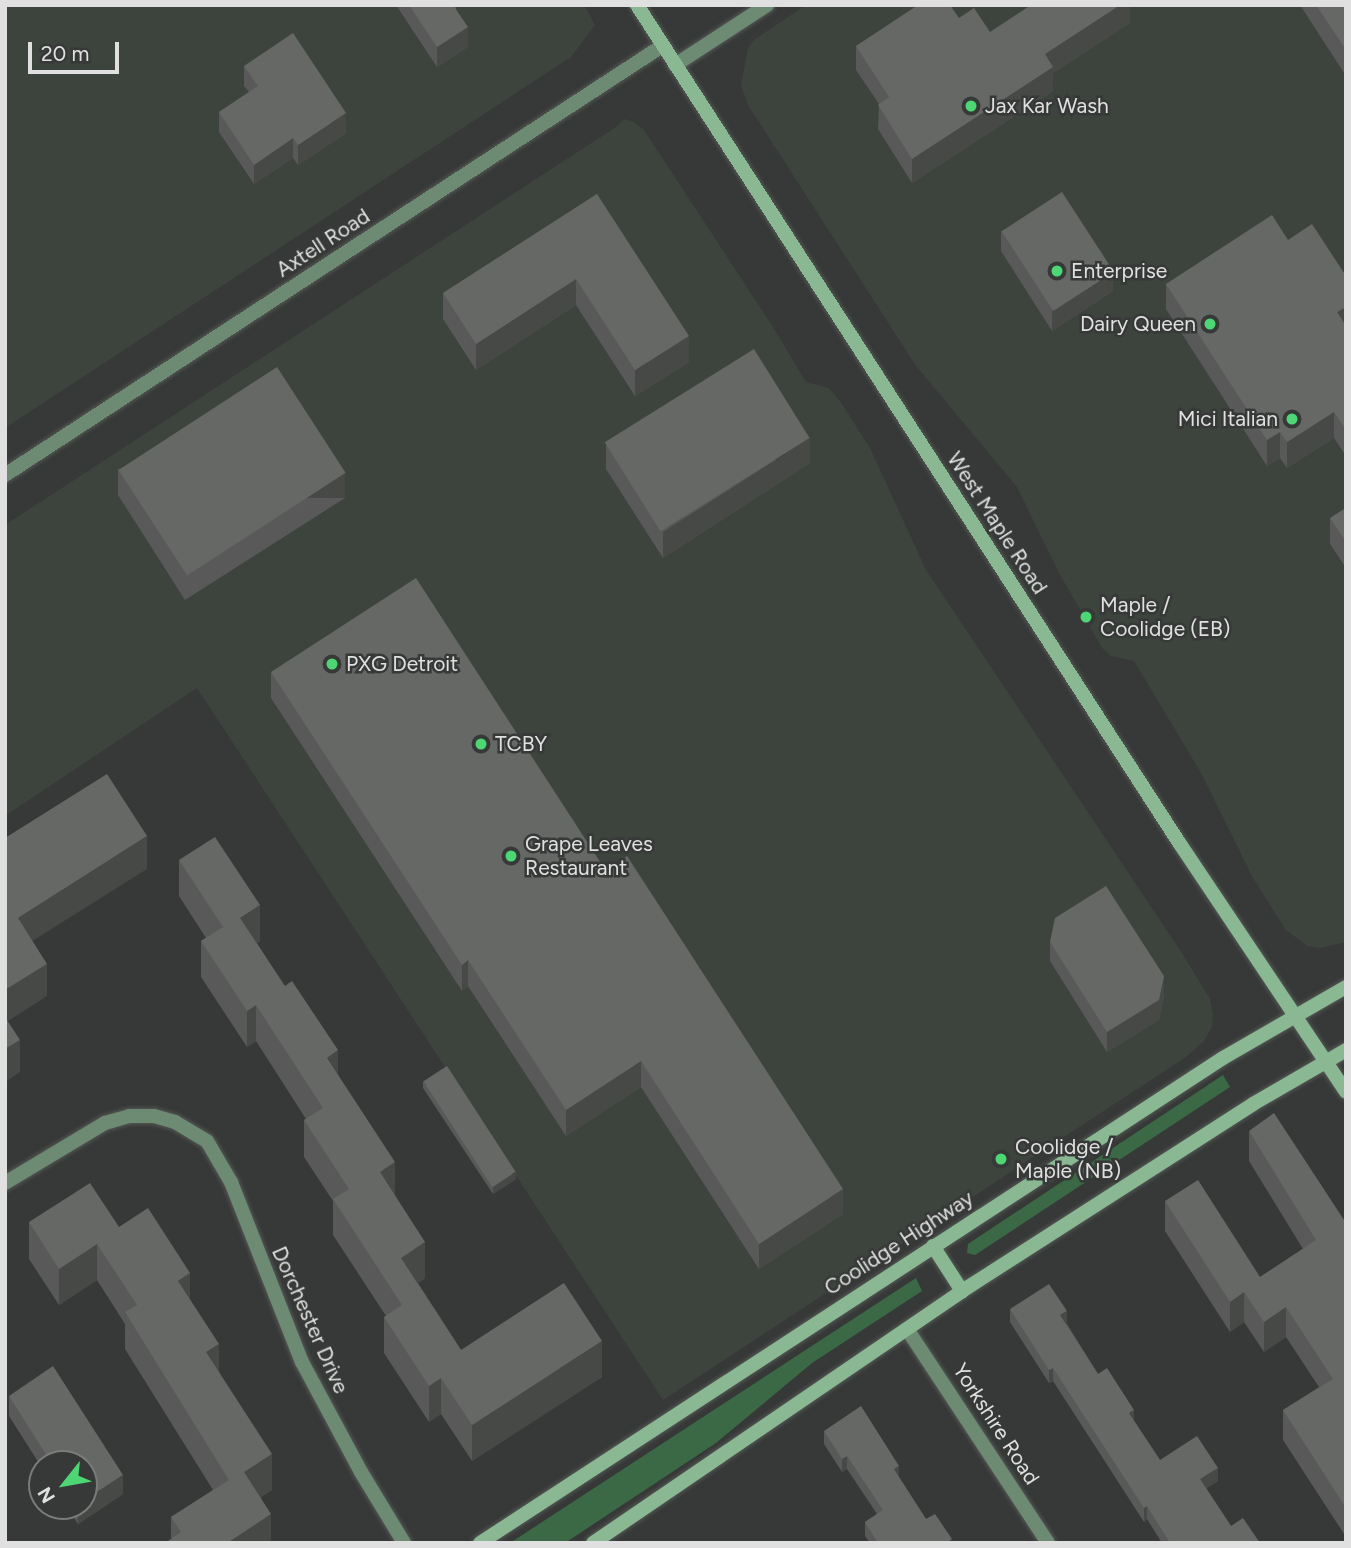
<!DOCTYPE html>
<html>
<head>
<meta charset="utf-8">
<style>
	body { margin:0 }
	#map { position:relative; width:1351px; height:1548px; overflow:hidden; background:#363937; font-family:Figtree,sans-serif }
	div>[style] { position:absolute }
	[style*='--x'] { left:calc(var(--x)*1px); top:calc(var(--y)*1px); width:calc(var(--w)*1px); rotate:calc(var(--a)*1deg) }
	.built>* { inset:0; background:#3d443e }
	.green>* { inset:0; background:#3c6945 }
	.roads { filter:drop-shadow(0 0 2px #545755) drop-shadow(0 0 2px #545755) }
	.street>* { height:14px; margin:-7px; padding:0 7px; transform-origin:7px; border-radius:7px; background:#6d8a72 }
	.secondary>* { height:14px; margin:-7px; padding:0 7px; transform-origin:7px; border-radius:7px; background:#8ab892 }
	.wall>* { inset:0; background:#585958 }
	.shaded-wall>* { inset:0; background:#474947; transform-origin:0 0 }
	.building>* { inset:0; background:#666866; transform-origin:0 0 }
	.dots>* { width:19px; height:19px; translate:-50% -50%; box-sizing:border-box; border:4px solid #363937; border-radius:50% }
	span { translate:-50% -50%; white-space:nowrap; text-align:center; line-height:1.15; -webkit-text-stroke:5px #363937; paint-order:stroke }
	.poi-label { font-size:21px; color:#dfe0df }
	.left { translate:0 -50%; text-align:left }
	.right { translate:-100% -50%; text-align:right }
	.street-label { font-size:21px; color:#dfe0df }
	.frame { position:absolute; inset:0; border:7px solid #dfe0df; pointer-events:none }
	.north { position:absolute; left:28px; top:1450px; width:70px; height:70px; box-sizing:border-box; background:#363937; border:2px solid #7a7c7a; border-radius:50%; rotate:239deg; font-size:19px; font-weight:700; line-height:28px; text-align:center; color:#dfe0df }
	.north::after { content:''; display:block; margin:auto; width:24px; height:32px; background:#4ed675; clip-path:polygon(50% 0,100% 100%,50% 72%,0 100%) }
	.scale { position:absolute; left:28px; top:42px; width:91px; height:32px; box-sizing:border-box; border:4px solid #dfe0df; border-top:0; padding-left:9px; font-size:21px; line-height:24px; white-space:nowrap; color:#dfe0df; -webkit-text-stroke:5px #363937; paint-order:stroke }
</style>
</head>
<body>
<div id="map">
	<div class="built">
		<div style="clip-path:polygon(5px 5px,584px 5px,595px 25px,571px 57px,5px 428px)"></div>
		<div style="clip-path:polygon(806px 5px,1346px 5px,1346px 942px,1320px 948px,1307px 946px,1285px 929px,1252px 876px,1201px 773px,1134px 661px,1111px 656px,1103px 649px,1060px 575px,1017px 487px,916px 366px,748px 105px,741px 85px,748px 48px,754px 40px)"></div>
		<div style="clip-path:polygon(624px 119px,634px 122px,644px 130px,773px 327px,806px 382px,829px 388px,842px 404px,870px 448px,926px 570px,1182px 953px,1210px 999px,1213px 1014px,1212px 1027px,1204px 1041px,1186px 1057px,663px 1400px,197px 688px,5px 816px,5px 525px,616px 127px)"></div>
	</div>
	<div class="green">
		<div style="clip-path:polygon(1223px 1075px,1230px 1087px,975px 1255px,967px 1253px,968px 1244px)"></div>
		<div style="clip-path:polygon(916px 1278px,922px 1291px,812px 1363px,716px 1443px,565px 1543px,510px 1543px)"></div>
	</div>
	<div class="roads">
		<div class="street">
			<div style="--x:675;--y:65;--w:110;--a:-33.1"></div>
			<div style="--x:5;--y:475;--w:785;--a:-33.14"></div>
			<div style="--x:5;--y:1183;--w:117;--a:-31"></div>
			<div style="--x:105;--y:1123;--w:25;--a:-16"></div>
			<div style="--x:129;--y:1116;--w:25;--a:0"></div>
			<div style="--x:154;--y:1116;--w:22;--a:16"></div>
			<div style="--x:175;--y:1122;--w:37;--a:31"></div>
			<div style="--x:207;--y:1141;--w:48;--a:59.7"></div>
			<div style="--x:231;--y:1182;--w:193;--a:68.5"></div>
			<div style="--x:302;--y:1362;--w:125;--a:61.8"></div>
			<div style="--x:361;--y:1472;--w:83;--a:58.8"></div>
			<div style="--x:907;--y:1329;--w:256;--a:56.6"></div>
		</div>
		<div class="secondary">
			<div style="--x:637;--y:5;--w:999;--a:57.09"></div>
			<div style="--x:1180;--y:844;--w:298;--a:56.2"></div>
			<div style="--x:933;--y:1246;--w:54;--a:57.2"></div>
			<div style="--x:480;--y:1543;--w:887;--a:-33.13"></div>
			<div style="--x:1223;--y:1058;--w:142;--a:-30"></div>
			<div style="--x:593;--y:1543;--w:447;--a:-34.3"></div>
			<div style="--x:962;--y:1291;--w:346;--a:-32.7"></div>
			<div style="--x:1253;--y:1104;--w:108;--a:-30.1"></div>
		</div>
	</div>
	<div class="wall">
		<div style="clip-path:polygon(396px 5px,456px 5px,456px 9px,468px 47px,437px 67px)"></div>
		<div style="clip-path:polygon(1130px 5px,1130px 23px,1053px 73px,1053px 91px,912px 183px,878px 129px,879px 104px,856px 70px,856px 46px,959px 18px,990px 32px)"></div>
		<div style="clip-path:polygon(1300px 5px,1346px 5px,1344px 73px)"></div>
		<div style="clip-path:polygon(244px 66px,346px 133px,298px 165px,293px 158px,254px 184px,219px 132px,219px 112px,249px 92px,244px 86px)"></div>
		<div style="clip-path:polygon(597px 194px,689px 362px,635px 396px,576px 305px,476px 370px,443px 319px,443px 293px)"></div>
		<div style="clip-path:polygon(1001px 231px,1113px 291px,1052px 331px,1001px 251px)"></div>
		<div style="clip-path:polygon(1288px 240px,1346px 276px,1346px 456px,1334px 438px,1287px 468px,1280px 458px,1267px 466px,1166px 309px,1166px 284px)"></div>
		<div style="clip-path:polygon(606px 444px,810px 463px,663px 558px,606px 469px)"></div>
		<div style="clip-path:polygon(118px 469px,345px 498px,185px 600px,118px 495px)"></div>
		<div style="clip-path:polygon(1346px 508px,1346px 568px,1330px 544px,1330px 518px)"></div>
		<div style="clip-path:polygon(271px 672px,606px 871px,843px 1214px,759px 1269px,641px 1087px,566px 1136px,468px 986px,462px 991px,271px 698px)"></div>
		<div style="clip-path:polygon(179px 860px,260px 941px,257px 943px,338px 1074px,395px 1195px,425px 1278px,418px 1283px,461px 1350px,602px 1377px,472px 1461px,441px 1414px,429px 1422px,384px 1353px,384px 1317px,386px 1316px,333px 1235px,333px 1201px,304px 1157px,304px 1120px,306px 1119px,256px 1041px,247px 1047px,201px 977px,201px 941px,206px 938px,179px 896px)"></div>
		<div style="clip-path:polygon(1050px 942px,1164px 996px,1159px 1020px,1107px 1052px,1050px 961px)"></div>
		<div style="clip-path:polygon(423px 1081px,516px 1179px,493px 1194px,423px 1088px)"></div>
		<div style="clip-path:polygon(1249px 1131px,1346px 1223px,1346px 1537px,1283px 1440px,1283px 1410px,1319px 1387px,1286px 1337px,1264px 1352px,1244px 1322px,1230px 1332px,1165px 1231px,1165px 1201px,1260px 1277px,1303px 1249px,1249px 1161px)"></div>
		<div style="clip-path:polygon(29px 1222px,119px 1227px,190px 1299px,219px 1372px,272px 1490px,261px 1497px,271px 1543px,171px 1538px,171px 1517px,213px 1490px,125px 1349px,125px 1324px,97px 1280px,59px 1305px,29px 1259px)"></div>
		<div style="clip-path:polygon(1010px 1309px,1067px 1324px,1098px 1374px,1134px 1421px,1160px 1460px,1218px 1481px,1206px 1488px,1231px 1526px,1260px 1543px,1162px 1543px,1147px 1519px,1144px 1522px,1053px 1381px,1049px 1383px,1010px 1322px)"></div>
		<div style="clip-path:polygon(9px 1396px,123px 1494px,78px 1524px,66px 1506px,84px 1506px,84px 1464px,42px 1464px,42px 1468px,9px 1416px)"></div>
		<div style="clip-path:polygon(824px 1431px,899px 1478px,926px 1519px,952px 1543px,870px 1543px,865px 1536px,865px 1522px,877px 1514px,847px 1469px,842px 1472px,824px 1444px)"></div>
	</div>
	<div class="shaded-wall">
		<div style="clip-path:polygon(1120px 5px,1130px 5px,1130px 23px,1053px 73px,1053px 91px,912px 183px,912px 159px,1045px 54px)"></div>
		<div style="clip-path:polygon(468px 27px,468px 47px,437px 67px,437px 47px)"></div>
		<div style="left:1346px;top:46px;width:26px;height:2px;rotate:90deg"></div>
		<div style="clip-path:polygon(346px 113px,346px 133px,298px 165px,298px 145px)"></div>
		<div style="clip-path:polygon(293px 138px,293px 158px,254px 184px,254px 165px)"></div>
		<div style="clip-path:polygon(1113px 272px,1113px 291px,1052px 331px,1052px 311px)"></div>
		<div style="clip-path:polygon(576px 279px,576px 305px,476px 370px,476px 344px)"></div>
		<div style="clip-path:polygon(1346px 307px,1346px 333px,1337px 312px)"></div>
		<div style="clip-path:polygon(689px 336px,689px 362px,635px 396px,635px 370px)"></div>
		<div style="clip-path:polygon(1334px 412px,1334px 438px,1287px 468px,1287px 442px)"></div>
		<div style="clip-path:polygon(1280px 432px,1280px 458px,1267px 466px,1267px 440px)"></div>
		<div style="clip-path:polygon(810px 438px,810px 463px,663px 558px,663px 532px)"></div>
		<div style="left:345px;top:473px;width:25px;height:190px;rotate:90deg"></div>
		<div style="clip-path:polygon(147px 836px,147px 869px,18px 950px,18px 918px)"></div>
		<div style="clip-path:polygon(260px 905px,260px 941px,240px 954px,240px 918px)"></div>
		<div style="clip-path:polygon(468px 960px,468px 986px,462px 991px,462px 965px)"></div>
		<div style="clip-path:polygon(47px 964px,47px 996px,5px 1023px,5px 990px)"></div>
		<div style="clip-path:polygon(1164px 976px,1164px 996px,1159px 1020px,1107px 1052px,1107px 1032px)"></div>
		<div style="clip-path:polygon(256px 1005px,256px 1041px,247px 1047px,247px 1011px)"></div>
		<div style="clip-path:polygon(20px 1040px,20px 1072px,5px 1082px,5px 1049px)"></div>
		<div style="clip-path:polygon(338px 1050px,338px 1087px,327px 1058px)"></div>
		<div style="clip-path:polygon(641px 1061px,641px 1087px,566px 1136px,566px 1110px)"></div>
		<div style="clip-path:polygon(395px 1162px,395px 1198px,380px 1172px)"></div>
		<div style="clip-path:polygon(516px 1172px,516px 1179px,493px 1194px,493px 1187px)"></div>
		<div style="clip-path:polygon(843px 1189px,843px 1214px,759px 1269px,759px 1244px)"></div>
		<div style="clip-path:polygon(425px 1242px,425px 1278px,401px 1294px,401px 1258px)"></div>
		<div style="clip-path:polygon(97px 1244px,97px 1280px,59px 1305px,59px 1269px)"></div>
		<div style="clip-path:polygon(190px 1273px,190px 1309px,178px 1281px)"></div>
		<div style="clip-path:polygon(1244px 1292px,1244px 1322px,1230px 1332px,1230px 1302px)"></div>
		<div style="clip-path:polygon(1286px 1307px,1286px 1337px,1264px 1352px,1264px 1322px)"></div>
		<div style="clip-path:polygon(1067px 1311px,1067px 1324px,1060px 1328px,1060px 1315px)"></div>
		<div style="clip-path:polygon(602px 1341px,602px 1377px,472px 1461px,472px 1425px)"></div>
		<div style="clip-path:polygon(219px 1344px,219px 1381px,206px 1352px)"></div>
		<div style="clip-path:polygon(1053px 1368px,1053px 1381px,1049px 1383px,1049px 1370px)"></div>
		<div style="clip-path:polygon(441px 1378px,441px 1414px,429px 1422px,429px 1386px)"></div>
		<div style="clip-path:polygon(1134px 1410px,1134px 1423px,1129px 1413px)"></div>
		<div style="clip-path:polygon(272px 1454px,272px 1490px,244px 1508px,244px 1472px)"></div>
		<div style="clip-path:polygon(847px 1456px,847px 1469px,842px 1472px,842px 1459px)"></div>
		<div style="clip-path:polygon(899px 1466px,899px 1479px,894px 1469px)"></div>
		<div style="clip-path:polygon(1218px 1468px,1218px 1481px,1200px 1493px,1200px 1479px)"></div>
		<div style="clip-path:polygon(123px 1475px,123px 1494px,78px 1524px,78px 1506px,84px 1506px,84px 1500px)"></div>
		<div style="clip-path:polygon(1147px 1506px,1147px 1519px,1144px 1522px,1144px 1508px)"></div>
		<div style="clip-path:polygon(271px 1514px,271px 1543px,227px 1543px)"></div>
	</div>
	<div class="building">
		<div style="clip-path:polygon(409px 5px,453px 5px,468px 27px,437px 47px)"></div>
		<div style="clip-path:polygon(918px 5px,950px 5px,959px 18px,974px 8px,990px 32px,1031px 5px,1120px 5px,1045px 54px,1053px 67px,912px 159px,878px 105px,889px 97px,856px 46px)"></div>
		<div style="clip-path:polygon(1316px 5px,1346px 5px,1346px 46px,1344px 47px)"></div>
		<div style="clip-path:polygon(293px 33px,346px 113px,298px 145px,293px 138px,254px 165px,219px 112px,258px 86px,244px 66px)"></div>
		<div style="left:1062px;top:192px;width:95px;height:72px;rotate:57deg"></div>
		<div style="clip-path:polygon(597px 194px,689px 336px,635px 370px,576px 279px,476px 344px,443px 293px)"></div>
		<div style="clip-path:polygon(1272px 215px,1288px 240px,1312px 224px,1346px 276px,1346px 307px,1337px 312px,1346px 326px,1346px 430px,1334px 412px,1287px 442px,1280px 432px,1267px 440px,1166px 284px)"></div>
		<div style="left:754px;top:349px;width:105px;height:176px;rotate:58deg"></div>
		<div style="left:277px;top:367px;width:126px;height:189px;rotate:57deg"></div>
		<div style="clip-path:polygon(1346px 508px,1346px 542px,1330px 518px)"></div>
		<div style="clip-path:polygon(416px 578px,606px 871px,627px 856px,843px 1189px,759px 1244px,641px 1061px,566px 1110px,468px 960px,462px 965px,271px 672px)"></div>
		<div style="clip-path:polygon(107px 774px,147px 836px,18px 918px,47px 964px,5px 990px,5px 838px)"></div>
		<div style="clip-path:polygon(215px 837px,260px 905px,240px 918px,285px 986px,292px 981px,338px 1050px,327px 1058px,395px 1162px,380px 1172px,425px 1242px,401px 1258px,461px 1350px,564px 1283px,602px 1341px,472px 1425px,441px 1378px,429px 1386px,384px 1317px,402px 1305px,333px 1199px,349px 1189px,304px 1120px,323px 1108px,256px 1005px,247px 1011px,201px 941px,223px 927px,179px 860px)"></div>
		<div style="clip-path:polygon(1106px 886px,1164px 976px,1159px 1000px,1107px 1032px,1050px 942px,1055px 918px)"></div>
		<div style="clip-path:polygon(5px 1017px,20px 1040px,5px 1049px)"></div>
		<div style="left:447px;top:1066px;width:126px;height:28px;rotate:57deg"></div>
		<div style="clip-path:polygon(1274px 1113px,1346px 1223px,1346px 1508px,1283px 1410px,1333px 1379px,1286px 1307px,1264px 1322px,1244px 1292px,1230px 1302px,1165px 1201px,1198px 1180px,1260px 1277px,1316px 1240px,1249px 1131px)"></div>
		<div style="clip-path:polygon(90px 1183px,119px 1227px,148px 1208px,190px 1273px,178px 1281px,219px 1344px,206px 1352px,272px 1454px,244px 1472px,271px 1514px,227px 1543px,165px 1543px,181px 1532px,171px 1517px,229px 1480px,125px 1312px,137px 1305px,97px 1244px,59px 1269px,29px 1222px)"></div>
		<div style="clip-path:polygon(1049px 1284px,1067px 1311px,1060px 1315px,1098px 1374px,1107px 1368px,1134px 1410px,1129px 1413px,1160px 1460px,1197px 1436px,1218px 1468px,1200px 1479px,1231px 1526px,1243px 1518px,1260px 1543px,1170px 1543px,1147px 1506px,1144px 1508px,1053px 1368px,1049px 1370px,1010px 1309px)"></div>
		<div style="clip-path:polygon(53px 1366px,123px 1475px,84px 1500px,84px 1464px,52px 1464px,9px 1396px)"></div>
		<div style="clip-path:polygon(861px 1406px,899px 1466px,894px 1469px,926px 1519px,935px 1514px,952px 1539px,947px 1543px,878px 1543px,865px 1522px,883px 1510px,847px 1456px,842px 1459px,824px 1431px)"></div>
	</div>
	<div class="dots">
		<div style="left:971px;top:106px;background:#4ed675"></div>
		<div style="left:1057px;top:271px;background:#4ed675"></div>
		<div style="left:1210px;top:324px;background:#4ed675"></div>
		<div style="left:1292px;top:419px;background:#4ed675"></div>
		<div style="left:1086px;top:617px;background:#4ed675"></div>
		<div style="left:332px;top:664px;background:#4ed675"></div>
		<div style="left:481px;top:744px;background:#4ed675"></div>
		<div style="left:511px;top:856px;background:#4ed675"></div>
		<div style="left:1001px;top:1159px;background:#4ed675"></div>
	</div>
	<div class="poi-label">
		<span class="left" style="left:985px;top:106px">Jax Kar Wash</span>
		<span class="left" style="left:1071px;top:271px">Enterprise</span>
		<span class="right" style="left:1196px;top:324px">Dairy Queen</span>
		<span class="right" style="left:1278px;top:419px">Mici Italian</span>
		<span class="left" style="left:1100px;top:617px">Maple /<br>Coolidge (EB)</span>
		<span class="left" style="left:346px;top:664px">PXG Detroit</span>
		<span class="left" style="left:495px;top:744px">TCBY</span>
		<span class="left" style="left:525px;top:856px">Grape Leaves<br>Restaurant</span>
		<span class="left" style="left:1015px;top:1159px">Coolidge /<br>Maple (NB)</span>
	</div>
	<div class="street-label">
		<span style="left:323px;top:243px;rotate:-33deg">Axtell Road</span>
		<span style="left:997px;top:523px;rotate:57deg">West Maple Road</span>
		<span style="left:899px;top:1243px;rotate:-33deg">Coolidge Highway</span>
		<span style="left:310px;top:1320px;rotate:66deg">Dorchester Drive</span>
		<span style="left:996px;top:1424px;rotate:57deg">Yorkshire Road</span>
	</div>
	<div class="frame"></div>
	<div class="north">N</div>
	<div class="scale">20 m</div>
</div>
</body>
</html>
